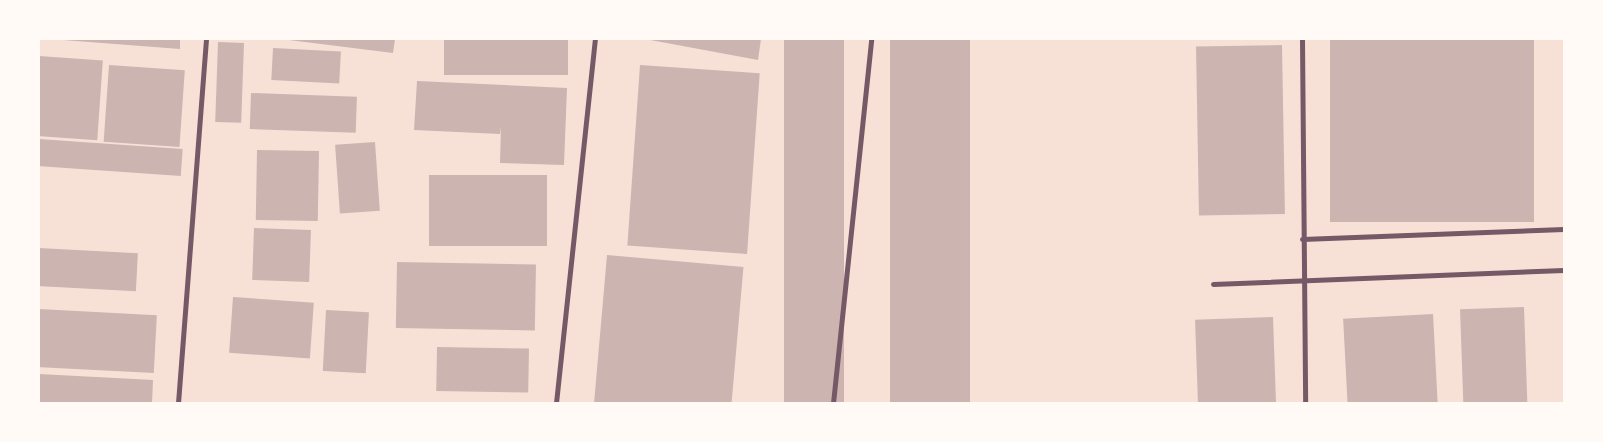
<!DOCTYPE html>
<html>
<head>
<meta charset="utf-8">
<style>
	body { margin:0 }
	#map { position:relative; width:1603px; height:442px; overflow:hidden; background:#f7e1d7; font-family:"Work Sans",sans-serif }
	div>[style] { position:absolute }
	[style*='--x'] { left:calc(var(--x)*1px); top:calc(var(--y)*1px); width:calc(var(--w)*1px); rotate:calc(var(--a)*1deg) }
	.building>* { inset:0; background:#ccb4b1; transform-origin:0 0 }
	.minor>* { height:5px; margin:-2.5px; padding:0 2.5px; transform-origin:2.5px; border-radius:2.5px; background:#755966 }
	span { translate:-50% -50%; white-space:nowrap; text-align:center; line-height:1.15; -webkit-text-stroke:4px #fffaf5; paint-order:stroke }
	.frame { position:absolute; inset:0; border:40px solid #fffaf5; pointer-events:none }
</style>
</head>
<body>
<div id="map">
	<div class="building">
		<div style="clip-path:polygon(50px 39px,180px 39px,180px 49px)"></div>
		<div style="clip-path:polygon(281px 39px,395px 39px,393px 53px)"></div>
		<div style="left:444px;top:39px;width:124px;height:36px"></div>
		<div style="clip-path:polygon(645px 39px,761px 39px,758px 60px)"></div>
		<div style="left:784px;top:39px;width:60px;height:366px"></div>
		<div style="left:890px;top:39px;width:80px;height:366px"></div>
		<div style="left:1330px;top:39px;width:204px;height:183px"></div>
		<div style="left:218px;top:42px;width:26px;height:80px;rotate:2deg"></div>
		<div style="left:1282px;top:45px;width:169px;height:86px;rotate:89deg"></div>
		<div style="left:273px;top:48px;width:68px;height:32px;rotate:3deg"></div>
		<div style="left:39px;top:56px;width:64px;height:80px;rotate:4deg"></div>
		<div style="left:109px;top:65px;width:76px;height:77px;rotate:4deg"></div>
		<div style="left:640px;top:65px;width:120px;height:181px;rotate:4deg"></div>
		<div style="clip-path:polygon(417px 81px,567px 88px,564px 165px,500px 163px,501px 126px,500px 134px,414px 130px)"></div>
		<div style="left:251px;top:93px;width:106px;height:36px;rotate:2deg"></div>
		<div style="left:39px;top:139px;width:144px;height:27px;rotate:4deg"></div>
		<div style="left:375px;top:142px;width:69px;height:40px;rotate:86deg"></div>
		<div style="left:257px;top:150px;width:62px;height:70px;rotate:1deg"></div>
		<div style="left:429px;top:175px;width:118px;height:71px"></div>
		<div style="left:254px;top:228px;width:57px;height:52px;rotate:2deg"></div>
		<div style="left:39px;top:248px;width:99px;height:38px;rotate:3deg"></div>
		<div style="left:607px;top:255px;width:137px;height:149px;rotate:5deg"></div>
		<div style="left:397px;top:262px;width:139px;height:66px;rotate:1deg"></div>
		<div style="left:233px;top:297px;width:81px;height:56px;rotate:4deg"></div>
		<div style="left:1524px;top:307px;width:96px;height:64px;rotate:88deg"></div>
		<div style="left:39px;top:309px;width:118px;height:58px;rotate:3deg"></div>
		<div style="left:326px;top:310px;width:43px;height:61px;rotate:3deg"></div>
		<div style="left:1433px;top:314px;width:89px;height:90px;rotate:87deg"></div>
		<div style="left:1273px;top:317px;width:86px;height:78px;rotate:88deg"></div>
		<div style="left:437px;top:347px;width:92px;height:44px;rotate:1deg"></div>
		<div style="clip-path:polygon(39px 374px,153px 380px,152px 403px,39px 403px)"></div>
	</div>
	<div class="minor">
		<div style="--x:1302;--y:39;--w:364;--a:89.5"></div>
		<div style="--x:1302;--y:239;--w:262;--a:-2.2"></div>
		<div style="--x:1213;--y:284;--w:351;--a:-2.3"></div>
		<div style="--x:178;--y:403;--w:365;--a:-85.6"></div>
		<div style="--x:556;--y:403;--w:366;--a:-83.9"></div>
		<div style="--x:833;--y:403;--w:366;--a:-84"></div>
	</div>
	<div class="frame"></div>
</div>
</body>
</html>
